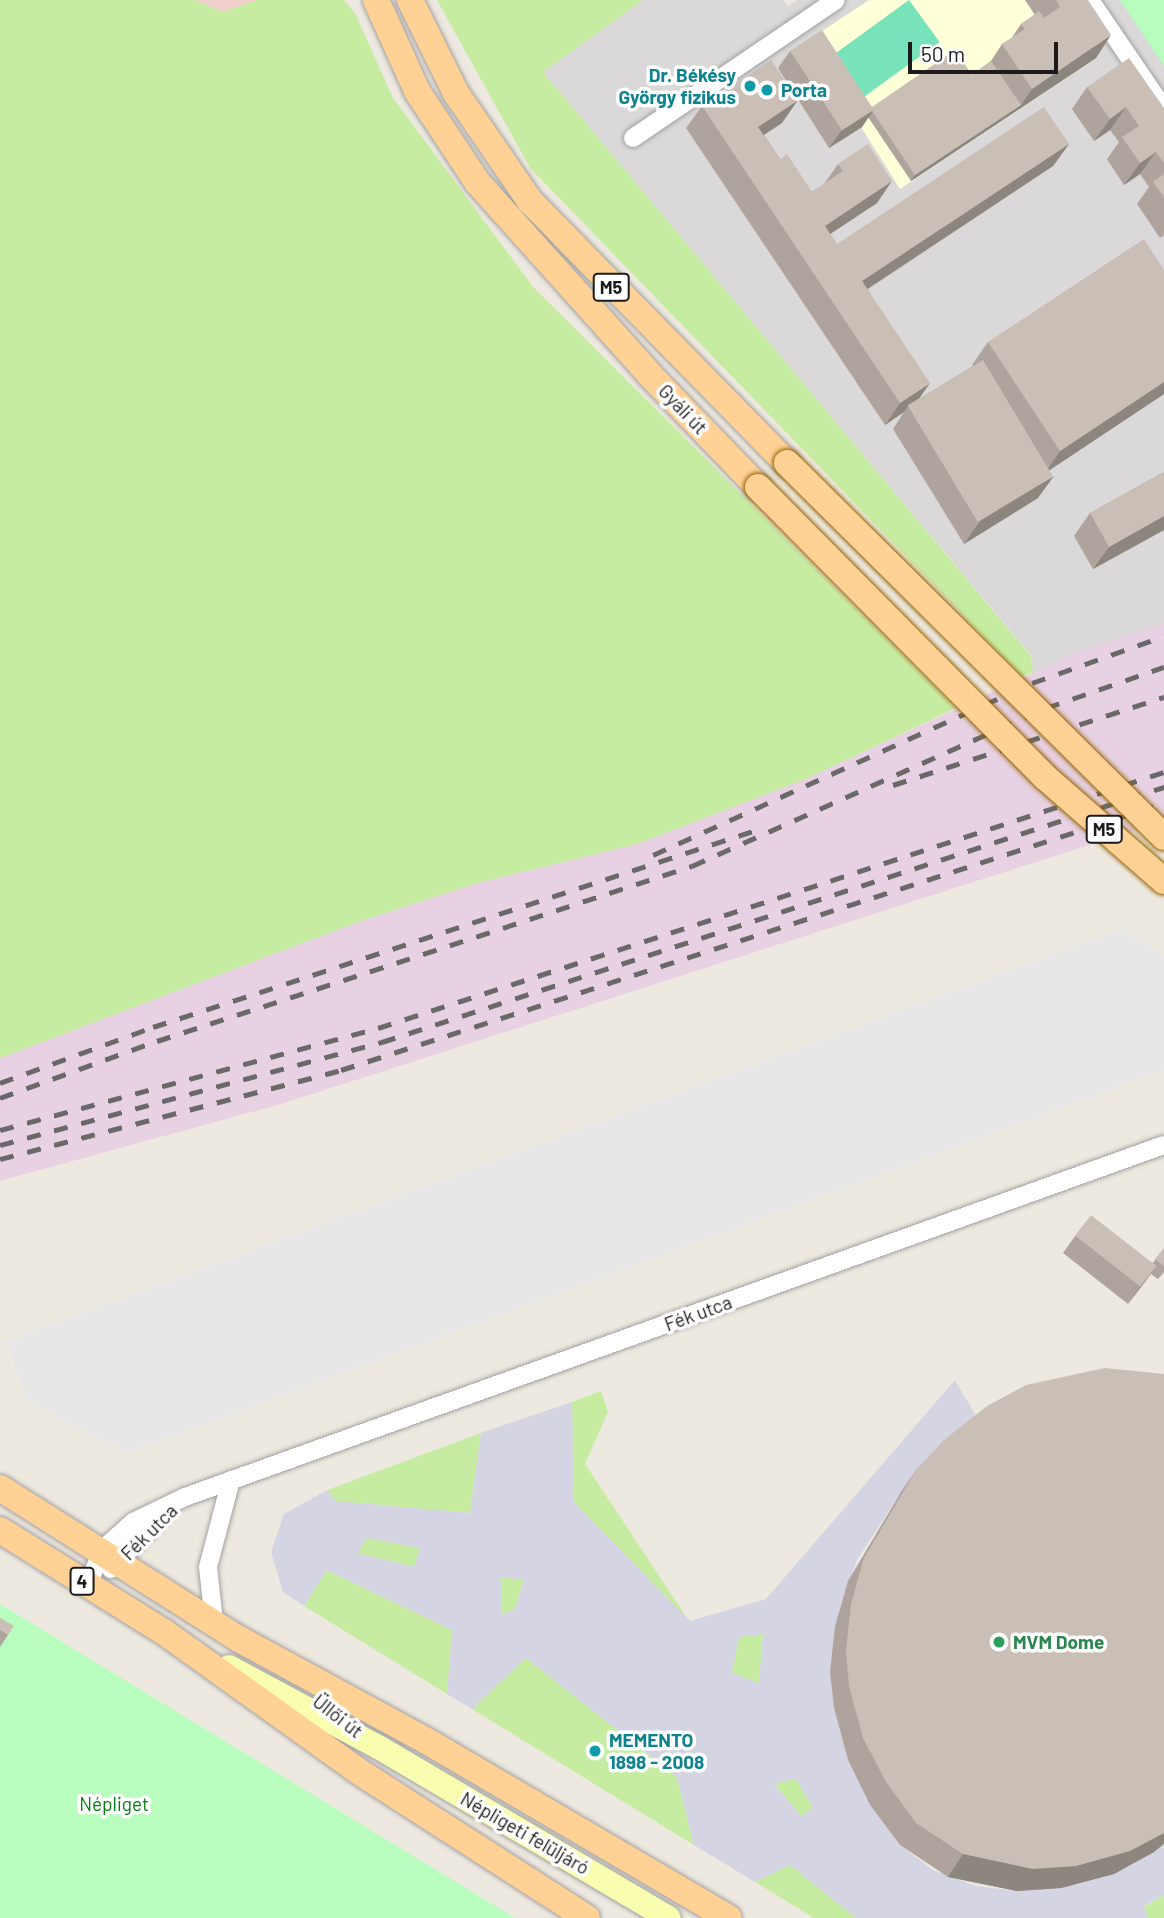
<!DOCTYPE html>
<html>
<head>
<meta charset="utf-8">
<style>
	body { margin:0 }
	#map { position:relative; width:1164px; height:1918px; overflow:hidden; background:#eee9e0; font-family:Barlow,sans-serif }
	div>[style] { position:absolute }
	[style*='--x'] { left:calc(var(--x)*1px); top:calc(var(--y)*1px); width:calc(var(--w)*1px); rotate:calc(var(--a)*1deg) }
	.residential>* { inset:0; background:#dad8d8 }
	.commercial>* { inset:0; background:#f0cfcd }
	.industrial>* { inset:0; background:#e7d1e3 }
	.education>* { inset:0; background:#ffffd8 }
	.grass>* { inset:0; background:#c6eca2 }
	.park>* { inset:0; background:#b8fcbe }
	.pitch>* { inset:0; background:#78e3ba; transform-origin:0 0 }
	.parking>* { inset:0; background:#e7e7e7 }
	.plaza>* { inset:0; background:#d4d4e3 }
	.roads { filter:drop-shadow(0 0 2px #a2a2a2) drop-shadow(0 0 2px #a2a2a2) }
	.minor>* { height:18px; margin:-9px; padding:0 9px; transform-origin:9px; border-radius:9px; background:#fff }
	.secondary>* { height:24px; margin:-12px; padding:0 12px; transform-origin:12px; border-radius:12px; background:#f9fdaf }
	.primary>* { height:26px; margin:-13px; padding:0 13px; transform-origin:13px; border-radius:13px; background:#ffd194 }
	.rail>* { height:5px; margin-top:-2.5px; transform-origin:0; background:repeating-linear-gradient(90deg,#696969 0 14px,transparent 0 28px) }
	.bridges { filter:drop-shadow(0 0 2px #936300) drop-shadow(0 0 2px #936300) }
	.primary-bridge>* { height:26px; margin:-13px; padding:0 13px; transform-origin:13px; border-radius:13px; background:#ffd194 }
	.wall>* { inset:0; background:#aea49d }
	.shaded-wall>* { inset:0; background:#8d867f }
	.building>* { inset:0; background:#cabfb6; transform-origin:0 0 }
	.dots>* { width:19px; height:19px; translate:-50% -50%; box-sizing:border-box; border:4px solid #fff; border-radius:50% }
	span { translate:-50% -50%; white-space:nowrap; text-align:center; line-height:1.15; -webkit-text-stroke:7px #fff; paint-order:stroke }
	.shield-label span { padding:2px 5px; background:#fff; border:2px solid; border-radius:5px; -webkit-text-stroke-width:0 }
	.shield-label { font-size:18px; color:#1b1b1b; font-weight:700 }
	.culture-label { font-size:19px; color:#0d838f; font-weight:700 }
	.right { translate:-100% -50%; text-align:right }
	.left { translate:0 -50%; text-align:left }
	.street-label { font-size:19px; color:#1b1b1b }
	.leisure-label { font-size:19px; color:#27864d; font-weight:700 }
	.park-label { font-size:19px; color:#057e10 }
	.scale { position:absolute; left:908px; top:42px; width:150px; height:32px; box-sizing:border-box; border:4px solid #1b1b1b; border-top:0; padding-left:9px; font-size:21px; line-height:24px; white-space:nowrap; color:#1b1b1b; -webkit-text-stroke:5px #fff; paint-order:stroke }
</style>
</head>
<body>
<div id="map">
	<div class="residential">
		<div style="clip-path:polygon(643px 0,783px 0,788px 6px,797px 0,1164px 0,1164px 624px,1080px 651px,1033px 673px,1031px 655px,543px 72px)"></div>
	</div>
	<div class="commercial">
		<div style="clip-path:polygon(195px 0,257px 0,223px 12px)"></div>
	</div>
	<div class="industrial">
		<div style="clip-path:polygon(1164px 624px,1164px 821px,281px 1104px,0 1181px,0 1058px,361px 921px,477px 883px,637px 844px,808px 778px,1080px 651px)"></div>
	</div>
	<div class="education">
		<div style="clip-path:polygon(869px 0,1057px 0,1096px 58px,900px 189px,807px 41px)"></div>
	</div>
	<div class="grass">
		<div style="clip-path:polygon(0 0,195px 0,223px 12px,257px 0,344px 0,355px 13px,393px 98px,534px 288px,956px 708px,808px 778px,637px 844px,477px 883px,361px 921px,0 1058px)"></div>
		<div style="clip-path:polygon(437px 0,643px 0,543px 72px,1031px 656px,1033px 673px,1022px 676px,530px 168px)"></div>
		<div style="clip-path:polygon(601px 1391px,608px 1412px,585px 1464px,689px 1621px,574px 1502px,572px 1402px)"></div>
		<div style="clip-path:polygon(481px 1433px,470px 1513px,336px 1501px,327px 1490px)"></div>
		<div style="clip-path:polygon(367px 1538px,421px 1548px,415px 1567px,357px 1553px)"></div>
		<div style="clip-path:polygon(326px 1570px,452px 1630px,447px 1694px,304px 1606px)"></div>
		<div style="clip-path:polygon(501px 1577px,524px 1579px,515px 1609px,500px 1615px)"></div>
		<div style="clip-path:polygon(763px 1634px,759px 1683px,732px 1673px,739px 1636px)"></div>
		<div style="clip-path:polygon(526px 1658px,677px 1777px,694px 1845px,472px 1709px)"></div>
		<div style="clip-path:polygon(796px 1779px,813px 1808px,801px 1817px,774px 1783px)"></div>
		<div style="clip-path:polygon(790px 1864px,856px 1918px,814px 1918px,755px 1882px)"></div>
		<div style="clip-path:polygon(1164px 1895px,1164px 1918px,1148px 1918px,1144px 1907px)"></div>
	</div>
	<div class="park">
		<div style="clip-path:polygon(1120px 0,1164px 0,1164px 66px)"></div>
		<div style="clip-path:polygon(0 1604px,515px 1918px,0 1918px)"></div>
	</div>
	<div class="pitch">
		<div style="left:909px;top:0;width:52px;height:106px;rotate:54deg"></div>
	</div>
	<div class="parking">
		<div style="clip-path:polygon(1121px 929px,1164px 955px,1164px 1070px,127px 1453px,28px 1401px,6px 1341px)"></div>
	</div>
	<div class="plaza">
		<div style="clip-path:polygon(evenodd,955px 1380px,980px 1423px,913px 1477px,901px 1492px,857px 1560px,840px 1606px,830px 1672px,834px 1708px,848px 1760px,870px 1805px,900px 1845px,933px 1870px,976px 1886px,1017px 1891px,1080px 1884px,1125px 1869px,1164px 1845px,1164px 1895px,1144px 1906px,1148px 1918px,856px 1918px,790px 1865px,755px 1882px,694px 1845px,677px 1777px,526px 1658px,472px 1709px,447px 1694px,452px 1630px,327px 1570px,304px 1606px,283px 1592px,271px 1552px,284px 1514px,327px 1490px,336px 1501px,470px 1513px,481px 1433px,572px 1402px,574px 1502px,690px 1621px,766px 1599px,955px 1380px,367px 1538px,420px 1548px,414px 1567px,358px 1553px,367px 1538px,955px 1380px,501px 1577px,524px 1580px,515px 1609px,501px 1615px,501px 1577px,955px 1380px,763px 1634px,759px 1683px,732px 1673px,739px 1637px,763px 1634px,955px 1380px,796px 1779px,813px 1808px,801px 1816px,774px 1784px,796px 1779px)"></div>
	</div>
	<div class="roads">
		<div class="minor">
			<div style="--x:1090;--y:0;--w:132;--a:55.8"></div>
			<div style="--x:633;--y:138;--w:245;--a:-34.2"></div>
			<div style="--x:111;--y:1569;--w:76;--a:-46.1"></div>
			<div style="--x:88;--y:1585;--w:38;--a:-68"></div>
			<div style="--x:102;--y:1550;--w:42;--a:-42.1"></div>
			<div style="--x:133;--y:1522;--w:58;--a:-25.7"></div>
			<div style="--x:185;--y:1497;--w:1040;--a:-19.78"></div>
			<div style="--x:214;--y:1622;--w:55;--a:-96.2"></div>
			<div style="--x:208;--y:1567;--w:90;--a:-75.2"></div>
		</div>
		<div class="secondary">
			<div style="--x:229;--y:1667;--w:171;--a:28.2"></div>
			<div style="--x:380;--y:1748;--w:335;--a:30.5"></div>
		</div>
		<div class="primary">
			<div style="--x:376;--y:0;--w:100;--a:65.7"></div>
			<div style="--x:417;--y:91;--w:110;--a:56.5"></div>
			<div style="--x:478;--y:183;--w:258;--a:48.1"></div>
			<div style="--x:650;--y:375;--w:156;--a:46"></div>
			<div style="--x:410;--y:0;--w:104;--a:63.7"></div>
			<div style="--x:456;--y:93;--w:131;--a:55.6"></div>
			<div style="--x:530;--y:201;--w:367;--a:45.6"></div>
			<div style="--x:0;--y:1488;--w:283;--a:32.3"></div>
			<div style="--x:239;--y:1639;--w:220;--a:28.5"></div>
			<div style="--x:432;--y:1744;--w:344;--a:30.4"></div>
			<div style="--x:0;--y:1530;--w:193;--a:31.9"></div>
			<div style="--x:164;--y:1632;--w:239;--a:35.6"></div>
			<div style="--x:358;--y:1771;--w:272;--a:32.7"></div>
		</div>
	</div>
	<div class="rail">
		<div style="--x:893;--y:785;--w:285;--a:-18"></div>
		<div style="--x:653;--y:855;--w:416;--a:-24.4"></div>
		<div style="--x:1032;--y:683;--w:140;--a:-19.6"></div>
		<div style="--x:0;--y:1083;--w:163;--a:-20.1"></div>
		<div style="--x:153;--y:1027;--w:631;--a:-18.09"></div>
		<div style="--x:0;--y:1098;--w:167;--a:-20"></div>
		<div style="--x:157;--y:1041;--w:563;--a:-18.11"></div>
		<div style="--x:692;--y:866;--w:388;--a:-24.1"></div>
		<div style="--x:1046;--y:708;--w:125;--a:-19.2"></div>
		<div style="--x:0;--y:1130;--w:392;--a:-15.1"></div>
		<div style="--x:378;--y:1028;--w:827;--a:-18.04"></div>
		<div style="--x:0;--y:1145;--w:396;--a:-15.1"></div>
		<div style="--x:382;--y:1042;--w:823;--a:-18.06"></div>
		<div style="--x:0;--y:1159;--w:352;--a:-14.6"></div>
		<div style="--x:341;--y:1070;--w:865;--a:-17.97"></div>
	</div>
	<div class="bridges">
		<div class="primary-bridge">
			<div style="--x:787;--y:463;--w:531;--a:44.77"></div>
			<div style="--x:758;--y:487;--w:408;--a:45.3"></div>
			<div style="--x:1045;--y:777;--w:158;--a:41.2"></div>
		</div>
	</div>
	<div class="wall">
		<div style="clip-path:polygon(1025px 0,1088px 0,1096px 58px,911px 181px,868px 117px,862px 127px,829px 148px,778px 68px,790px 51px,872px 107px,972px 75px,991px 61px,1002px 44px,1011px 39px,1021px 24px,1035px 15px)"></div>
		<div style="clip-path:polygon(1087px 87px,1164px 108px,1164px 235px,1160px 238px,1137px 204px,1149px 187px,1140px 174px,1124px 185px,1107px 159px,1119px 142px,1110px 130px,1094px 141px,1072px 109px)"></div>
		<div style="clip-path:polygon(702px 106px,782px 123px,764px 135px,780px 159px,812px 192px,824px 184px,838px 164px,877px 203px,830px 234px,837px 244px,1069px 144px,1053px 166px,868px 289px,918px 400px,973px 366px,972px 365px,988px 342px,1164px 270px,1164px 394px,1050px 470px,1038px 498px,964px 544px,893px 429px,904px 412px,885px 425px,686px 128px)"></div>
		<div style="clip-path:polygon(1164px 472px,1164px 530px,1093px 569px,1074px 536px,1090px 513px)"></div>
		<div style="clip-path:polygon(1075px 1236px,1153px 1263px,1164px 1248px,1164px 1272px,1158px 1279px,1151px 1274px,1128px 1304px,1063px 1253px)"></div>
		<div style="clip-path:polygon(916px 1470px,1154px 1852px,1114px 1874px,1061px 1888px,1017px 1891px,948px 1877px,900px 1845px,870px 1805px,848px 1760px,834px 1708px,830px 1672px,835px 1626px,848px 1581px,901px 1492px)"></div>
		<div style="clip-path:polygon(0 1618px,8px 1635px,0 1647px)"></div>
	</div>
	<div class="shaded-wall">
		<div style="clip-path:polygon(1111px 35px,1096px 58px,911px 181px,915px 175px,1021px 105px,1032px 89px)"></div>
		<div style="clip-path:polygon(798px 100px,782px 123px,742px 149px,758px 127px)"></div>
		<div style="clip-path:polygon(1126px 107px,1110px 130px,1094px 141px,1110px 119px)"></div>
		<div style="clip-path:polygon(874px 110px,862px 127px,829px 148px,841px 131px)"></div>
		<div style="clip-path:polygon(1069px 144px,1053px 166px,846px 303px,862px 281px)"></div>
		<div style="clip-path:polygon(1156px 152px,1140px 174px,1124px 185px,1140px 163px)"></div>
		<div style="clip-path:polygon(892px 181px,877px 203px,809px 248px,825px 226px)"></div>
		<div style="clip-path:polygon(1164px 382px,1164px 394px,1045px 473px,1060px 451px)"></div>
		<div style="clip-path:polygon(930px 383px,914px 406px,908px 406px,904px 412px,885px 425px,900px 403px)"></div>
		<div style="clip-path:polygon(1054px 476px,1038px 498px,964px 544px,980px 521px)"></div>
		<div style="clip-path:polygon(1164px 516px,1164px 530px,1093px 569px,1109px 547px)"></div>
		<div style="clip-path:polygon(1156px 1266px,1144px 1283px,1128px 1304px,1140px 1287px)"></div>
		<div style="clip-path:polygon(1164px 1833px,1164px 1844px,1154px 1852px,1114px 1874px,1061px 1888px,1017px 1891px,948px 1877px,963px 1854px)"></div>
	</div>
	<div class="building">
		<div style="clip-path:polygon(1056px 0,1088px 0,1111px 35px,1032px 89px,1002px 44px,1025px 29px,1021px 24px,1039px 11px,1044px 18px,1060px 7px)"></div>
		<div style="left:822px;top:30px;width:95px;height:38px;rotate:57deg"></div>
		<div style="clip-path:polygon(955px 50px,972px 75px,991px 61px,1021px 105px,915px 175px,872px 111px,874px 110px,872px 107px)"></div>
		<div style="clip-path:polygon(1129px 58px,1164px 108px,1164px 163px,1156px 152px,1140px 163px,1122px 137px,1139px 126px,1126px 107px,1110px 119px,1087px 87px)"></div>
		<div style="clip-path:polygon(771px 60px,798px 100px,758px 127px,780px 159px,787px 154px,812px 192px,843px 171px,838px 164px,868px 144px,892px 181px,825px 226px,837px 244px,1044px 107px,1069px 144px,862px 281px,930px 383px,900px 403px,702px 106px)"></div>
		<div style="clip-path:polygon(1164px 174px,1164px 197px,1153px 182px)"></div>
		<div style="clip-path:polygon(1144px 239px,1164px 270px,1164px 382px,1060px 451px,988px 342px)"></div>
		<div style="left:983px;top:360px;width:136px;height:88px;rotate:59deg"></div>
		<div style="clip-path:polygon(1164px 472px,1164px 516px,1109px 547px,1090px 513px)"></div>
		<div style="left:1091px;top:1215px;width:83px;height:26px;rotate:38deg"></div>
		<div style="clip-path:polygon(1164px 1248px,1164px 1266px,1155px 1259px)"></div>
		<div style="clip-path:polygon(1105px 1368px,1164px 1374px,1164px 1833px,1130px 1851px,1076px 1866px,1033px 1869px,963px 1854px,916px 1823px,886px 1782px,863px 1738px,849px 1686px,846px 1650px,851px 1604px,864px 1558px,916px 1470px,944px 1440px,987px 1406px,1026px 1385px)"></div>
		<div style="clip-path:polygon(0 1618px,14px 1626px,8px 1635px,0 1630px)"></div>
	</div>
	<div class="dots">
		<div style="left:750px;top:86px;background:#0f9aa8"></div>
		<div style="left:767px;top:90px;background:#0f9aa8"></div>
		<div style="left:999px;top:1642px;background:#2e9e5b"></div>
		<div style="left:595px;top:1751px;background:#0f9aa8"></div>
	</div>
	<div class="shield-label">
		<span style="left:611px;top:287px">M5</span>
		<span style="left:1104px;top:829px">M5</span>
		<span style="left:82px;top:1581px">4</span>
	</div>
	<div class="culture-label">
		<span class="right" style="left:736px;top:86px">Dr. Békésy<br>György fizikus</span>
		<span class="left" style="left:781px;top:90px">Porta</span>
		<span class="left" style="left:609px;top:1751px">MEMENTO<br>1898 - 2008</span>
	</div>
	<div class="street-label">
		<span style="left:683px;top:409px;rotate:46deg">Gyáli út</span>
		<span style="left:698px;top:1313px;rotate:-20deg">Fék utca</span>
		<span style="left:149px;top:1532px;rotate:-45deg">Fék utca</span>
		<span style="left:338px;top:1716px;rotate:38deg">Üllői út</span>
		<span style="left:525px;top:1833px;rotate:30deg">Népligeti felüljáró</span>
	</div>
	<div class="leisure-label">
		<span class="left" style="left:1013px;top:1642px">MVM Dome</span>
	</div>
	<div class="park-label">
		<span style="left:114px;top:1804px">Népliget</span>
	</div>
	<div class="scale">50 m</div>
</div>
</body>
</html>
